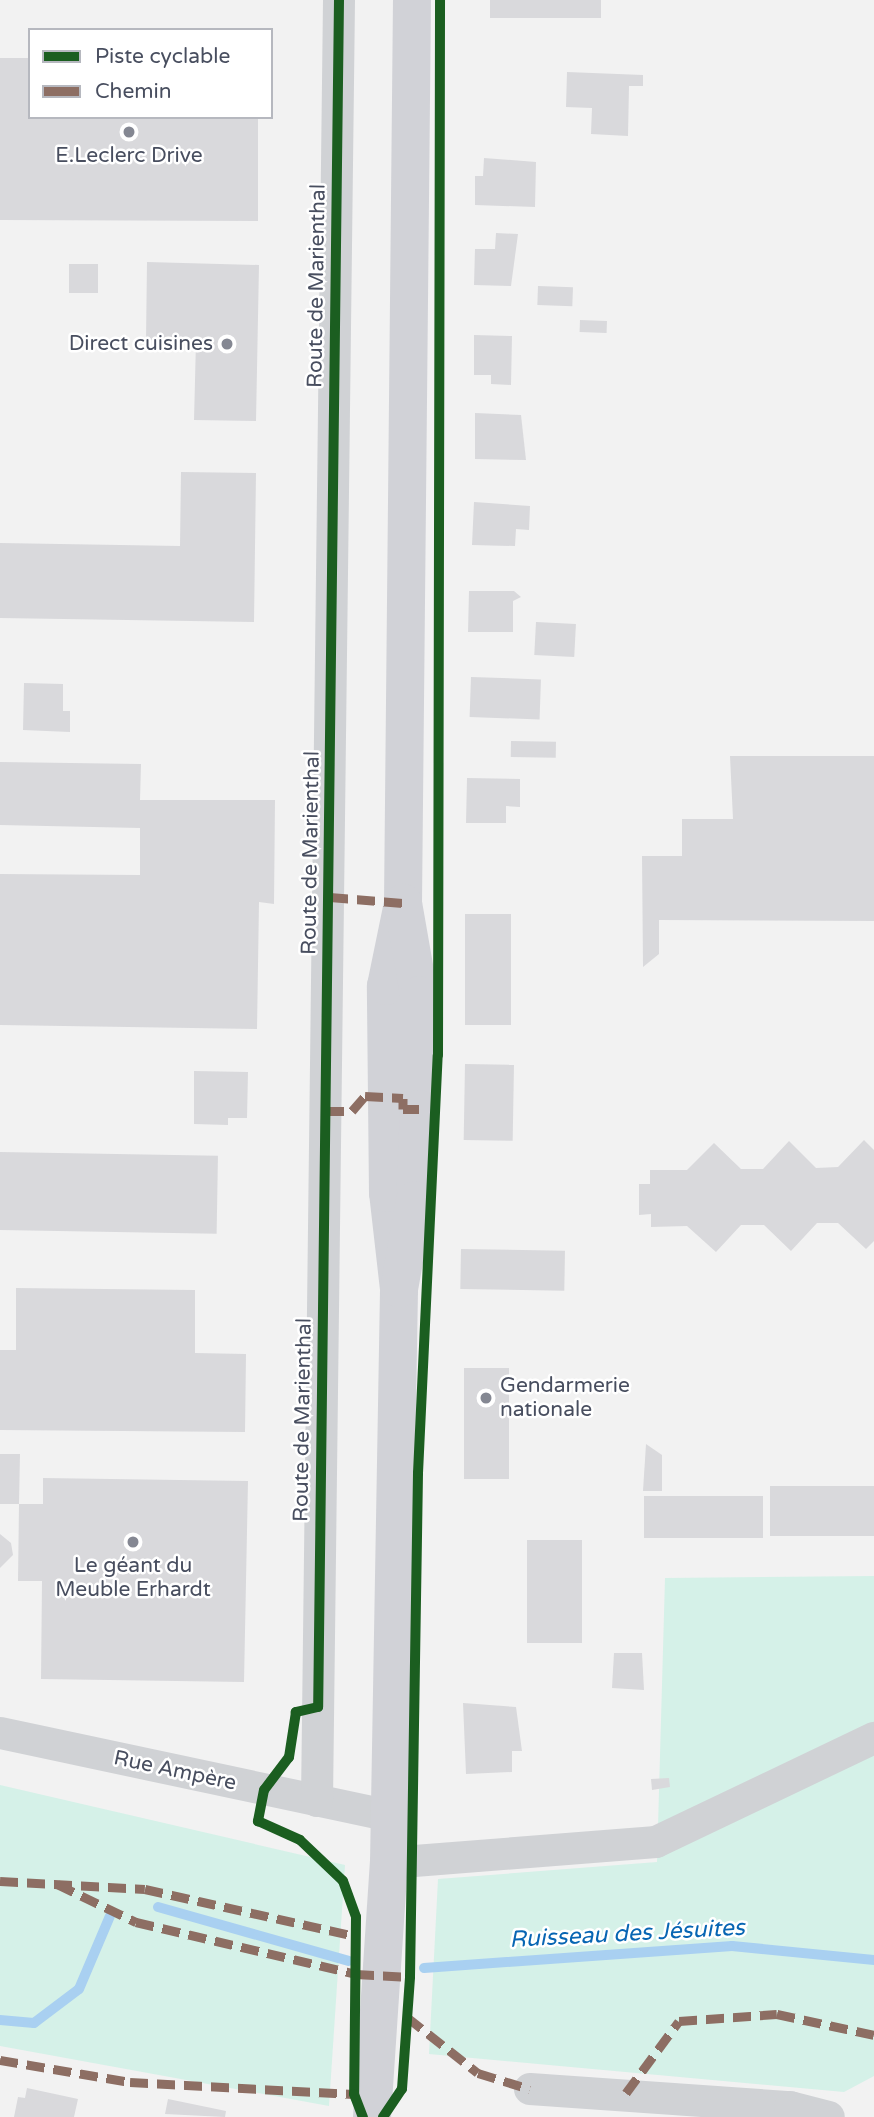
<!DOCTYPE html>
<html>
<head>
<meta charset="utf-8">
<style>
	body { margin:0 }
	#map { position:relative; width:874px; height:2117px; overflow:hidden; background:#f2f2f2; font-family:"Varela Round",sans-serif }
	div>[style] { position:absolute }
	[style*='--x'] { left:calc(var(--x)*1px); top:calc(var(--y)*1px); width:calc(var(--w)*1px); rotate:calc(var(--a)*1deg) }
	.green>* { inset:0; background:#d5f1e8 }
	.stream>* { height:10px; margin:-5px; padding:0 5px; transform-origin:5px; border-radius:5px; background:#a9d0f1 }
	.building>* { inset:0; background:#d9d9dc; transform-origin:0 0 }
	.street>* { height:32px; margin:-16px; padding:0 16px; transform-origin:16px; border-radius:16px; background:#d0d2d5 }
	.secondary>* { height:38px; margin:-19px; padding:0 19px; transform-origin:19px; border-radius:19px; background:#d1d2d7 }
	.quiet>* { height:9px; margin-top:-4.5px; transform-origin:0; background:repeating-linear-gradient(90deg,#8d6e63 0 18px,transparent 0 27px) }
	.cycleway>* { height:10px; margin:-5px; padding:0 5px; transform-origin:5px; border-radius:5px; background:#1b5e20 }
	.dots>* { width:19px; height:19px; translate:-50% -50%; box-sizing:border-box; border:4px solid #fff; border-radius:50% }
	span { translate:-50% -50%; white-space:nowrap; text-align:center; line-height:1.15; -webkit-text-stroke:5px #fff; paint-order:stroke }
	.poi-label { font-size:21px; color:#484e5f }
	.right { translate:-100% -50%; text-align:right }
	.left { translate:0 -50%; text-align:left }
	.street-label { font-size:21px; color:#484e5f }
	.water-label { font-size:23px; color:#0765b3; font-style:italic }
	.legend { position:absolute; left:28px; top:28px; width:245px; height:91px; box-sizing:border-box; background:#fff; border:2px solid #b6b8bf; margin:0; padding:9px 12px; list-style:none; font-size:21px; color:#484e5f }
	.legend li { display:flex; align-items:center; gap:14px; height:35px }
	.legend b { width:35px; border:2px solid #b6b8bf }
</style>
</head>
<body>
<div id="map">
	<div class="green">
		<div style="clip-path:polygon(874px 1576px,874px 2076px,844px 2092px,429px 2054px,438px 1879px,657px 1862px,665px 1578px)"></div>
		<div style="clip-path:polygon(0 1785px,345px 1865px,329px 2106px,0 2046px)"></div>
	</div>
	<div class="stream">
		<div style="--x:158;--y:1907;--w:198;--a:15.8"></div>
		<div style="--x:424;--y:1968;--w:309;--a:-4.1"></div>
		<div style="--x:732;--y:1946;--w:143;--a:5.6"></div>
		<div style="--x:0;--y:2020;--w:34;--a:5"></div>
		<div style="--x:34;--y:2023;--w:56;--a:-37.1"></div>
		<div style="--x:79;--y:1989;--w:79;--a:-67"></div>
	</div>
	<div class="building">
		<div style="left:490px;top:0;width:111px;height:18px"></div>
		<div style="clip-path:polygon(0 58px,30px 58px,30px 117px,258px 117px,258px 221px,0 220px)"></div>
		<div style="clip-path:polygon(567px 72px,643px 75px,643px 86px,629px 86px,628px 136px,591px 134px,592px 108px,566px 107px)"></div>
		<div style="clip-path:polygon(484px 158px,536px 162px,535px 207px,475px 205px,475px 176px,483px 176px)"></div>
		<div style="clip-path:polygon(496px 233px,518px 234px,511px 286px,474px 285px,475px 249px,495px 249px)"></div>
		<div style="clip-path:polygon(147px 262px,259px 265px,256px 421px,194px 420px,196px 341px,146px 340px)"></div>
		<div style="left:69px;top:264px;width:29px;height:29px"></div>
		<div style="left:538px;top:286px;width:35px;height:19px;rotate:2deg"></div>
		<div style="left:580px;top:320px;width:27px;height:12px;rotate:2deg"></div>
		<div style="clip-path:polygon(474px 335px,512px 336px,511px 385px,491px 384px,491px 375px,474px 375px)"></div>
		<div style="clip-path:polygon(475px 413px,521px 415px,526px 460px,475px 459px)"></div>
		<div style="clip-path:polygon(181px 472px,256px 473px,254px 622px,0 618px,0 543px,180px 546px)"></div>
		<div style="clip-path:polygon(474px 502px,530px 506px,529px 530px,516px 529px,515px 546px,472px 545px)"></div>
		<div style="clip-path:polygon(469px 591px,514px 591px,521px 597px,513px 601px,513px 632px,468px 632px)"></div>
		<div style="left:536px;top:622px;width:40px;height:33px;rotate:3deg"></div>
		<div style="left:471px;top:677px;width:70px;height:40px;rotate:2deg"></div>
		<div style="clip-path:polygon(24px 683px,63px 684px,63px 711px,70px 711px,70px 732px,23px 730px)"></div>
		<div style="left:511px;top:741px;width:45px;height:16px;rotate:1deg"></div>
		<div style="clip-path:polygon(730px 756px,874px 756px,874px 921px,659px 920px,659px 954px,643px 967px,642px 856px,682px 856px,682px 819px,733px 819px)"></div>
		<div style="clip-path:polygon(0 762px,141px 764px,140px 800px,275px 800px,274px 904px,259px 902px,257px 1029px,0 1025px,0 874px,140px 875px,140px 828px,0 825px)"></div>
		<div style="clip-path:polygon(467px 778px,520px 779px,520px 807px,506px 806px,506px 823px,466px 823px)"></div>
		<div style="left:465px;top:914px;width:46px;height:111px"></div>
		<div style="left:465px;top:1064px;width:49px;height:76px;rotate:1deg"></div>
		<div style="clip-path:polygon(194px 1071px,248px 1072px,247px 1118px,228px 1118px,228px 1125px,194px 1124px)"></div>
		<div style="clip-path:polygon(864px 1140px,874px 1150px,874px 1241px,866px 1249px,838px 1223px,817px 1223px,791px 1251px,764px 1225px,741px 1225px,716px 1252px,687px 1226px,651px 1227px,651px 1214px,639px 1215px,639px 1184px,650px 1184px,650px 1170px,687px 1170px,714px 1143px,741px 1169px,763px 1169px,789px 1141px,816px 1168px,838px 1167px)"></div>
		<div style="left:0;top:1152px;width:218px;height:78px;rotate:1deg"></div>
		<div style="left:461px;top:1249px;width:104px;height:40px;rotate:1deg"></div>
		<div style="clip-path:polygon(16px 1288px,195px 1290px,195px 1353px,246px 1354px,245px 1432px,0 1430px,0 1350px,16px 1350px)"></div>
		<div style="left:464px;top:1368px;width:45px;height:111px"></div>
		<div style="clip-path:polygon(646px 1444px,662px 1455px,662px 1491px,643px 1491px)"></div>
		<div style="clip-path:polygon(0 1454px,20px 1454px,19px 1504px,43px 1504px,43px 1478px,248px 1481px,244px 1682px,41px 1679px,42px 1581px,18px 1581px,19px 1504px,0 1504px)"></div>
		<div style="left:874px;top:1486px;width:50px;height:104px;rotate:90deg"></div>
		<div style="left:763px;top:1496px;width:42px;height:119px;rotate:90deg"></div>
		<div style="clip-path:polygon(0 1534px,11px 1543px,13px 1555px,0 1568px)"></div>
		<div style="left:527px;top:1540px;width:55px;height:103px"></div>
		<div style="clip-path:polygon(614px 1653px,642px 1653px,644px 1690px,612px 1688px)"></div>
		<div style="clip-path:polygon(463px 1703px,516px 1707px,522px 1751px,512px 1751px,512px 1772px,466px 1774px)"></div>
		<div style="clip-path:polygon(669px 1778px,670px 1787px,652px 1790px,651px 1779px)"></div>
		<div style="clip-path:polygon(27px 2088px,78px 2099px,74px 2117px,14px 2117px,18px 2097px,25px 2098px)"></div>
		<div style="clip-path:polygon(168px 2099px,226px 2111px,225px 2117px,165px 2114px)"></div>
	</div>
	<div class="street">
		<div style="--x:0;--y:1733;--w:400;--a:12"></div>
		<div style="--x:317;--y:1801;--w:1801;--a:-89.3"></div>
		<div style="--x:389;--y:1863;--w:268;--a:-4.5"></div>
		<div style="--x:656;--y:1842;--w:242;--a:-25.5"></div>
		<div style="--x:530;--y:2089;--w:261;--a:4"></div>
		<div style="--x:790;--y:2107;--w:40;--a:14.4"></div>
	</div>
	<div class="secondary">
		<div style="--x:403;--y:903;--w:903;--a:-89.43"></div>
		<div style="--x:372;--y:2117;--w:255;--a:-86.2"></div>
		<div style="--x:389;--y:1863;--w:574;--a:-89"></div>
		<div style="--x:399;--y:1289;--w:97;--a:-96.5"></div>
		<div style="--x:388;--y:1193;--w:207;--a:-90.6"></div>
		<div style="--x:386;--y:986;--w:85;--a:-78.4"></div>
		<div style="--x:403;--y:903;--w:93;--a:80.1"></div>
		<div style="--x:419;--y:995;--w:114;--a:90"></div>
		<div style="--x:419;--y:1109;--w:91;--a:92.5"></div>
		<div style="--x:415;--y:1200;--w:90;--a:100.2"></div>
	</div>
	<div class="quiet">
		<div style="--x:330;--y:897;--w:73;--a:4.7"></div>
		<div style="--x:326;--y:1111;--w:26;--a:0"></div>
		<div style="--x:352;--y:1111;--w:20;--a:-49"></div>
		<div style="--x:365;--y:1096;--w:38;--a:3"></div>
		<div style="--x:403;--y:1098;--w:11;--a:90"></div>
		<div style="--x:403;--y:1109;--w:16;--a:0"></div>
		<div style="--x:0;--y:1881;--w:145;--a:3.2"></div>
		<div style="--x:145;--y:1889;--w:216;--a:12.6"></div>
		<div style="--x:57;--y:1884;--w:88;--a:25.7"></div>
		<div style="--x:136;--y:1922;--w:226;--a:13.3"></div>
		<div style="--x:356;--y:1974;--w:54;--a:3.2"></div>
		<div style="--x:407;--y:2017;--w:90;--a:38.3"></div>
		<div style="--x:478;--y:2073;--w:54;--a:17.1"></div>
		<div style="--x:0;--y:2060;--w:132;--a:9.6"></div>
		<div style="--x:130;--y:2082;--w:224;--a:3.1"></div>
		<div style="--x:626;--y:2093;--w:89;--a:-53.6"></div>
		<div style="--x:679;--y:2021;--w:98;--a:-4.1"></div>
		<div style="--x:777;--y:2014;--w:99;--a:12.2"></div>
	</div>
	<div class="cycleway">
		<div style="--x:339;--y:0;--w:1707;--a:90.7"></div>
		<div style="--x:318;--y:1707;--w:23;--a:167"></div>
		<div style="--x:296;--y:1712;--w:46;--a:98.8"></div>
		<div style="--x:289;--y:1757;--w:41;--a:127.1"></div>
		<div style="--x:264;--y:1790;--w:32;--a:101"></div>
		<div style="--x:258;--y:1821;--w:46;--a:24.3"></div>
		<div style="--x:300;--y:1840;--w:59;--a:43.6"></div>
		<div style="--x:343;--y:1881;--w:38;--a:70"></div>
		<div style="--x:356;--y:1917;--w:177;--a:90.6"></div>
		<div style="--x:354;--y:2094;--w:25;--a:69"></div>
		<div style="--x:383;--y:2117;--w:34;--a:-56"></div>
		<div style="--x:402;--y:2089;--w:112;--a:-85.9"></div>
		<div style="--x:410;--y:1977;--w:504;--a:-89.09"></div>
		<div style="--x:418;--y:1473;--w:418;--a:-87.3"></div>
		<div style="--x:438;--y:1055;--w:1055;--a:-89.89"></div>
	</div>
	<div class="dots">
		<div style="left:129px;top:132px;background:#848792"></div>
		<div style="left:227px;top:344px;background:#848792"></div>
		<div style="left:486px;top:1398px;background:#848792"></div>
		<div style="left:133px;top:1542px;background:#848792"></div>
	</div>
	<div class="poi-label">
		<span style="left:129px;top:156px">E.Leclerc Drive</span>
		<span class="right" style="left:213px;top:344px">Direct cuisines</span>
		<span class="left" style="left:500px;top:1398px">Gendarmerie<br>nationale</span>
		<span style="left:133px;top:1578px">Le géant du<br>Meuble Erhardt</span>
	</div>
	<div class="street-label">
		<span style="left:317px;top:286px;rotate:-89deg">Route de Marienthal</span>
		<span style="left:311px;top:853px;rotate:-89deg">Route de Marienthal</span>
		<span style="left:303px;top:1420px;rotate:-89deg">Route de Marienthal</span>
		<span style="left:175px;top:1771px;rotate:12deg">Rue Ampère</span>
	</div>
	<div class="water-label">
		<span style="left:627px;top:1934px;rotate:-3deg">Ruisseau des Jésuites</span>
	</div>
	<ul class="legend">
	<li><b style="height:9px;background:#1b5e20"></b>Piste cyclable</li>
	<li><b style="height:9px;background:#8d6e63"></b>Chemin</li>
	</ul>
</div>
</body>
</html>
